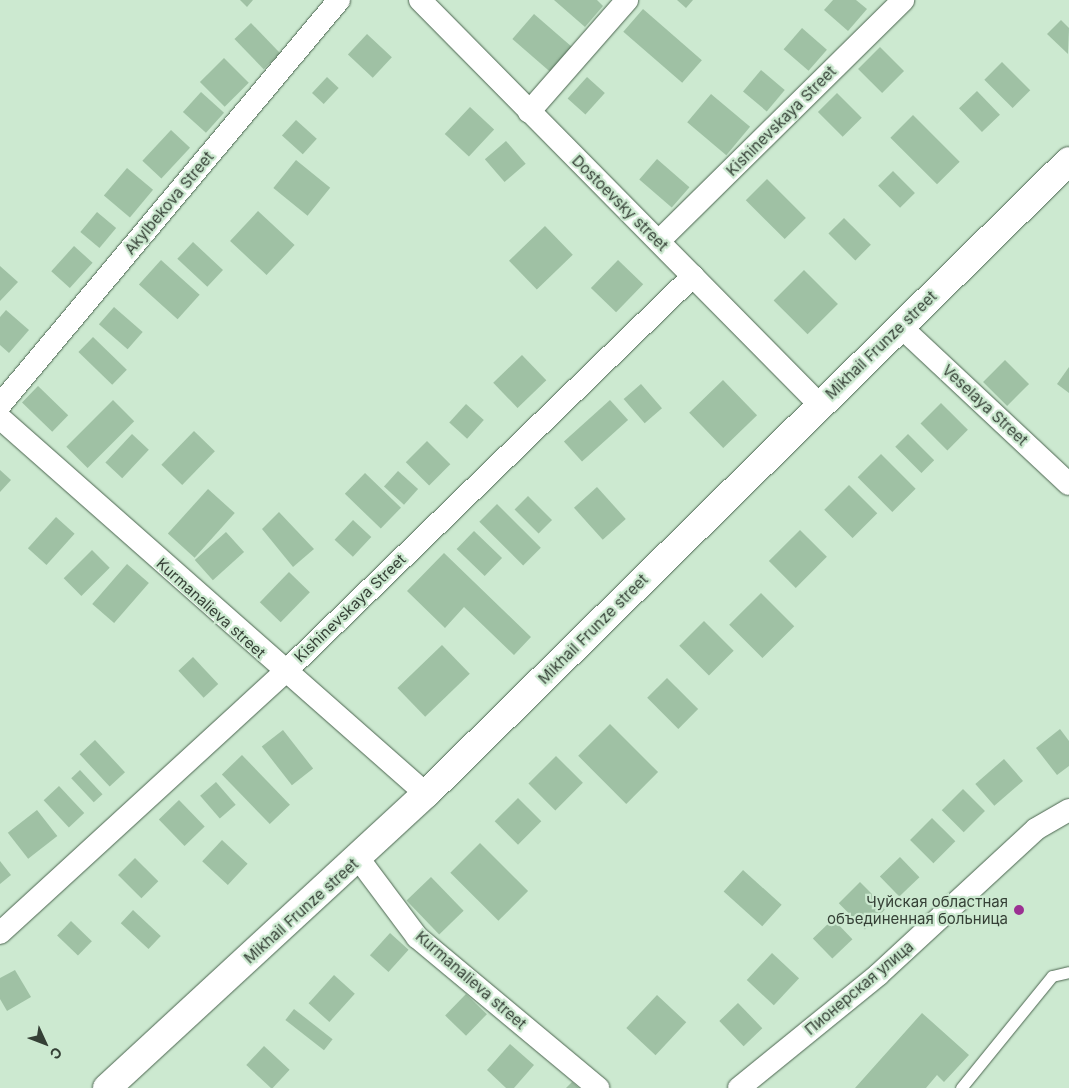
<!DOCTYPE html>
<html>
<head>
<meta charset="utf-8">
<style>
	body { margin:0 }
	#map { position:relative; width:1069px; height:1088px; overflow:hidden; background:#cce9d0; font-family:Inter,sans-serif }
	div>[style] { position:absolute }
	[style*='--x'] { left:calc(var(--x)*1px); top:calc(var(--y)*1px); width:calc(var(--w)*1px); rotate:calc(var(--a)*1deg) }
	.building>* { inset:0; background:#9fc1a4; transform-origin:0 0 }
	.roads { filter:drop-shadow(0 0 1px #4b644f) drop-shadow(0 0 1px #4b644f) }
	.lane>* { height:11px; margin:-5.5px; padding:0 5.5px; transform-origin:5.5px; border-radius:5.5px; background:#fff }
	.street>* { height:22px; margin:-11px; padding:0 11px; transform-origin:11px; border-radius:11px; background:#fff }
	.secondary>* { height:28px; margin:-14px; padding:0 14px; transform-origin:14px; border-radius:14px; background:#fff }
	.dots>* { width:14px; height:14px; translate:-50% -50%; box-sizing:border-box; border:2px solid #cce9d0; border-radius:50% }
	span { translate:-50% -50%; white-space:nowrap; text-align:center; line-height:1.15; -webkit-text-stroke:4.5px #cce9d0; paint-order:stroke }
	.street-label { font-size:15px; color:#354036 }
	.poi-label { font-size:15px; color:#354036 }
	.right { translate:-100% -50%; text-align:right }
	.north { position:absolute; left:20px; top:1018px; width:50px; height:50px; -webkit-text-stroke:4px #cce9d0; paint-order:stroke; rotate:133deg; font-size:14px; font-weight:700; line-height:20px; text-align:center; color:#354036 }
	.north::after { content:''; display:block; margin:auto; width:18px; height:22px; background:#354036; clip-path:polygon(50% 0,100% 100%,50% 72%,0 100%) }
</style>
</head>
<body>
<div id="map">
	<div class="building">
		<div style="clip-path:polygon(240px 0,253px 0,247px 7px)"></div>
		<div style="clip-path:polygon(554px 0,597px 0,603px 6px,585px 27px)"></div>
		<div style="clip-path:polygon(677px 0,693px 0,686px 8px)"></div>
		<div style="clip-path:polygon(833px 0,856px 0,867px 9px,848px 31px,824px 10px)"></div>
		<div style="left:643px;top:9px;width:78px;height:30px;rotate:41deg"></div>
		<div style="left:534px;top:14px;width:50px;height:33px;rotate:41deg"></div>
		<div style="clip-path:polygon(1061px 20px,1069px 28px,1068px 54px,1047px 34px)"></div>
		<div style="left:251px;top:23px;width:42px;height:23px;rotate:46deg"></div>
		<div style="left:802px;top:28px;width:33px;height:28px;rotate:41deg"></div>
		<div style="left:367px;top:34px;width:34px;height:28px;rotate:43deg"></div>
		<div style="left:880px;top:47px;width:34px;height:31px;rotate:45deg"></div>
		<div style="left:224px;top:58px;width:35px;height:34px;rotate:45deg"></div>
		<div style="left:1002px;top:62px;width:40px;height:25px;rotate:45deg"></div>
		<div style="left:761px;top:70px;width:31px;height:28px;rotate:40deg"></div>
		<div style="left:327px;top:77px;width:16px;height:22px;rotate:43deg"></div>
		<div style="left:587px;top:77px;width:24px;height:29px;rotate:42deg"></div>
		<div style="left:977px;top:91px;width:33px;height:25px;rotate:46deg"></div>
		<div style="left:201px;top:92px;width:31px;height:27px;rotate:42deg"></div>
		<div style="left:837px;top:93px;width:35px;height:27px;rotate:45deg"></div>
		<div style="left:711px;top:94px;width:51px;height:37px;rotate:40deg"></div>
		<div style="left:470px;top:107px;width:33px;height:37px;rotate:43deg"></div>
		<div style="left:913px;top:115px;width:66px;height:32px;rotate:45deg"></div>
		<div style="left:296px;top:120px;width:28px;height:21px;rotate:42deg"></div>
		<div style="left:171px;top:130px;width:26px;height:42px;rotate:43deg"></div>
		<div style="left:506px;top:141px;width:30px;height:28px;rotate:49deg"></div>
		<div style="left:657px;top:159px;width:43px;height:27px;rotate:41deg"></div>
		<div style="left:296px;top:160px;width:44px;height:36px;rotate:39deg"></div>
		<div style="left:127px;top:168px;width:34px;height:36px;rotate:40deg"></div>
		<div style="left:893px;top:171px;width:31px;height:21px;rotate:45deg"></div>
		<div style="left:767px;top:179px;width:55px;height:30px;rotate:45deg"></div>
		<div style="left:258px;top:211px;width:50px;height:41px;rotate:43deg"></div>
		<div style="left:97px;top:212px;width:25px;height:26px;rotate:40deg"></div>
		<div style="left:844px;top:218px;width:38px;height:22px;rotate:45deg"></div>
		<div style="left:545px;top:226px;width:40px;height:50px;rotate:46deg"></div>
		<div style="left:193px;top:242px;width:41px;height:23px;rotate:43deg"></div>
		<div style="left:74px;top:246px;width:25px;height:34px;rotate:42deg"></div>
		<div style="left:161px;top:260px;width:52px;height:33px;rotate:42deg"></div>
		<div style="left:618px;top:260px;width:35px;height:39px;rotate:44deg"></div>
		<div style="clip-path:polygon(0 266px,18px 282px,0 301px)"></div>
		<div style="left:804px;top:270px;width:48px;height:43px;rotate:45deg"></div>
		<div style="left:114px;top:307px;width:38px;height:23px;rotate:41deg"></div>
		<div style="clip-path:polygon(6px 310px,29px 330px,9px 353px,0 345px,0 317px)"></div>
		<div style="left:93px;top:337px;width:47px;height:21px;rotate:44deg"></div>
		<div style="left:522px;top:355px;width:35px;height:40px;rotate:46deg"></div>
		<div style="left:1005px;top:360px;width:34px;height:31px;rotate:45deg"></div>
		<div style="clip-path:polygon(1069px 367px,1069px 393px,1057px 384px)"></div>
		<div style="left:723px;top:380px;width:49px;height:47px;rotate:46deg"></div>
		<div style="left:641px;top:384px;width:32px;height:23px;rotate:49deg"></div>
		<div style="left:38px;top:386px;width:42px;height:23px;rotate:44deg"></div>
		<div style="left:113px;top:400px;width:30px;height:66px;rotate:45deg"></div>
		<div style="left:610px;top:400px;width:27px;height:62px;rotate:48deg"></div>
		<div style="left:941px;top:403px;width:38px;height:29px;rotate:45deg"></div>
		<div style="left:466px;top:404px;width:24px;height:25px;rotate:42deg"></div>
		<div style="left:194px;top:431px;width:29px;height:47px;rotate:44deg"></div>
		<div style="left:132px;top:434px;width:23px;height:39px;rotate:43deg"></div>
		<div style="left:908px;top:434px;width:37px;height:18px;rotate:45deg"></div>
		<div style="left:427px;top:441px;width:33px;height:30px;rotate:45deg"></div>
		<div style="left:881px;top:454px;width:49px;height:33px;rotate:45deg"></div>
		<div style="clip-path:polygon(0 470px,11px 480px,0 492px)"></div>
		<div style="left:398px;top:471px;width:27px;height:21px;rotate:42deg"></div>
		<div style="left:365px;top:473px;width:50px;height:29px;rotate:44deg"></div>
		<div style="left:849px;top:485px;width:40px;height:35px;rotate:45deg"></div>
		<div style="left:597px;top:487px;width:43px;height:31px;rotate:48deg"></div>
		<div style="left:208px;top:489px;width:36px;height:60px;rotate:42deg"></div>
		<div style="left:528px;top:496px;width:34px;height:19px;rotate:45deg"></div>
		<div style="left:497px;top:504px;width:62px;height:25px;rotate:45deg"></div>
		<div style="clip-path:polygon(279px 512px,314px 549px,293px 567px,262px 529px)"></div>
		<div style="left:56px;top:517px;width:25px;height:42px;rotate:42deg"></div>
		<div style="left:353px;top:520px;width:25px;height:27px;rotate:43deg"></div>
		<div style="left:800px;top:530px;width:38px;height:44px;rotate:45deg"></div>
		<div style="left:474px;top:531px;width:39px;height:25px;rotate:44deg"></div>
		<div style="left:226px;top:532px;width:27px;height:42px;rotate:48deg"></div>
		<div style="left:92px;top:550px;width:25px;height:40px;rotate:45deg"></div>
		<div style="clip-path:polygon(444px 553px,531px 637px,514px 655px,464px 607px,445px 628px,407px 591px)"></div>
		<div style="left:127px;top:564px;width:29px;height:53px;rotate:41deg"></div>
		<div style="left:289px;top:572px;width:29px;height:42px;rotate:44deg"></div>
		<div style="left:761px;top:593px;width:47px;height:45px;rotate:45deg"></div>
		<div style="left:704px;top:621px;width:42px;height:35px;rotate:45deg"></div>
		<div style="left:442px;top:645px;width:40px;height:62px;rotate:46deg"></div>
		<div style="left:193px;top:657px;width:37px;height:20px;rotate:47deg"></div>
		<div style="left:667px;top:678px;width:44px;height:28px;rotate:45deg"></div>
		<div style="left:610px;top:724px;width:68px;height:45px;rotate:45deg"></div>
		<div style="clip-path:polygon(1060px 729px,1069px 741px,1069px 766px,1057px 775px,1036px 748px)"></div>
		<div style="left:283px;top:730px;width:49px;height:27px;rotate:52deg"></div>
		<div style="left:95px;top:740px;width:44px;height:21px;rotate:47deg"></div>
		<div style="left:242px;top:755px;width:69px;height:28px;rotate:46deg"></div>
		<div style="left:556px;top:756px;width:38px;height:39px;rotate:45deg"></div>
		<div style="left:1004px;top:759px;width:29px;height:38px;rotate:49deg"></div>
		<div style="left:80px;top:770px;width:33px;height:12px;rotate:47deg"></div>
		<div style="left:216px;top:782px;width:30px;height:21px;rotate:49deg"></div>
		<div style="left:59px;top:786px;width:37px;height:21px;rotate:47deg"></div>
		<div style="left:963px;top:789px;width:31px;height:30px;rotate:45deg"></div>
		<div style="left:518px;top:798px;width:33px;height:33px;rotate:45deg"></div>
		<div style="left:179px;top:800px;width:37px;height:28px;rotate:46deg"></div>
		<div style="left:37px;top:810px;width:33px;height:37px;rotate:52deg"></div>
		<div style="left:932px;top:818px;width:33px;height:31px;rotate:45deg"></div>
		<div style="left:222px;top:840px;width:35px;height:29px;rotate:43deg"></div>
		<div style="left:480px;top:843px;width:68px;height:42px;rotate:45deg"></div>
		<div style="left:900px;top:857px;width:28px;height:28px;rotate:46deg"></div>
		<div style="left:135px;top:858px;width:33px;height:24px;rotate:45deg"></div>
		<div style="clip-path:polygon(0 861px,11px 875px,0 884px)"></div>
		<div style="left:743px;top:870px;width:52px;height:29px;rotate:42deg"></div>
		<div style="left:431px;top:877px;width:47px;height:34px;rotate:46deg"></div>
		<div style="left:860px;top:882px;width:37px;height:30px;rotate:45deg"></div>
		<div style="left:133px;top:910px;width:38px;height:18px;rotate:43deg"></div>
		<div style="left:833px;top:919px;width:28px;height:28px;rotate:46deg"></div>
		<div style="left:71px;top:921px;width:29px;height:20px;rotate:44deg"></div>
		<div style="left:390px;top:933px;width:25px;height:30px;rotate:42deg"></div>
		<div style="left:772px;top:953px;width:37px;height:37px;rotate:43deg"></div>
		<div style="clip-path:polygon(15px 970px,31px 997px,7px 1011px,0 999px,0 978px)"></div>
		<div style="left:334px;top:975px;width:28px;height:38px;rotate:42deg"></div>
		<div style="left:466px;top:994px;width:29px;height:30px;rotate:44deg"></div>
		<div style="left:657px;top:995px;width:40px;height:45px;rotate:43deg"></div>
		<div style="left:738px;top:1003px;width:35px;height:26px;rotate:46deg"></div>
		<div style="left:294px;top:1009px;width:49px;height:14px;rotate:38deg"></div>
		<div style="clip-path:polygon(922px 1013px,969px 1055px,944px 1082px,937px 1075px,926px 1088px,855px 1088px)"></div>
		<div style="clip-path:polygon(510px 1044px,534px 1065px,514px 1088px,506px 1088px,487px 1070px)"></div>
		<div style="left:264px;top:1046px;width:35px;height:26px;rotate:43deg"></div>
		<div style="clip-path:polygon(572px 1082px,579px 1088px,566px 1088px)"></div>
	</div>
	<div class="roads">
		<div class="lane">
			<div style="--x:961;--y:1088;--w:144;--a:-50.9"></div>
			<div style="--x:1052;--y:976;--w:17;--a:-13"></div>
		</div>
		<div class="street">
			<div style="--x:420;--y:0;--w:569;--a:45.36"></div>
			<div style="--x:529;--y:112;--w:149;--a:-48.8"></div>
			<div style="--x:659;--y:241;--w:343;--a:-44.6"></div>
			<div style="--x:900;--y:326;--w:231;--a:43.1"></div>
			<div style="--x:0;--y:405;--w:528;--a:-50.07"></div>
			<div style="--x:0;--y:418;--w:568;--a:41.43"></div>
			<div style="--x:358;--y:858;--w:99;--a:53.2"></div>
			<div style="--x:417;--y:937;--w:236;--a:39.8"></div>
			<div style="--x:0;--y:933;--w:385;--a:-42.5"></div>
			<div style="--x:284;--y:673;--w:570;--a:-44.15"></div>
			<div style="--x:739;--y:1088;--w:179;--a:-39.1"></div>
			<div style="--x:878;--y:975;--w:215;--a:-42.7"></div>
			<div style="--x:1036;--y:829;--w:38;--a:-30"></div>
		</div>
		<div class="secondary">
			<div style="--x:107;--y:1088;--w:434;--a:-42.7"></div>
			<div style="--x:426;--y:794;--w:902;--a:-44.55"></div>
		</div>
	</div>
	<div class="dots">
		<div style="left:1019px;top:910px;background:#9b3092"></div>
	</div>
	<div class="street-label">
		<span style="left:781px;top:121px;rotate:-45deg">Kishinevskaya Street</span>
		<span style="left:169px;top:203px;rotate:-50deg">Akylbekova Street</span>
		<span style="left:620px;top:203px;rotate:45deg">Dostoevsky street</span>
		<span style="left:881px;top:345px;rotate:-44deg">Mikhail Frunze street</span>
		<span style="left:985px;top:405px;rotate:43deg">Veselaya Street</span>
		<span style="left:211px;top:608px;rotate:42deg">Kurmanalieva street</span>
		<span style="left:350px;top:608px;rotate:-44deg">Kishinevskaya Street</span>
		<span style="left:593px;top:629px;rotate:-45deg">Mikhail Frunze street</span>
		<span style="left:301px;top:911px;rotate:-42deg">Mikhail Frunze street</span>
		<span style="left:471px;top:980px;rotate:41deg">Kurmanalieva street</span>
		<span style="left:859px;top:988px;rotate:-40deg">Пионерская улица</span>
	</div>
	<div class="poi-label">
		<span class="right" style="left:1008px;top:910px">Чуйская областная<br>объединенная больница</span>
	</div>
	<div class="north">С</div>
</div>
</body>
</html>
